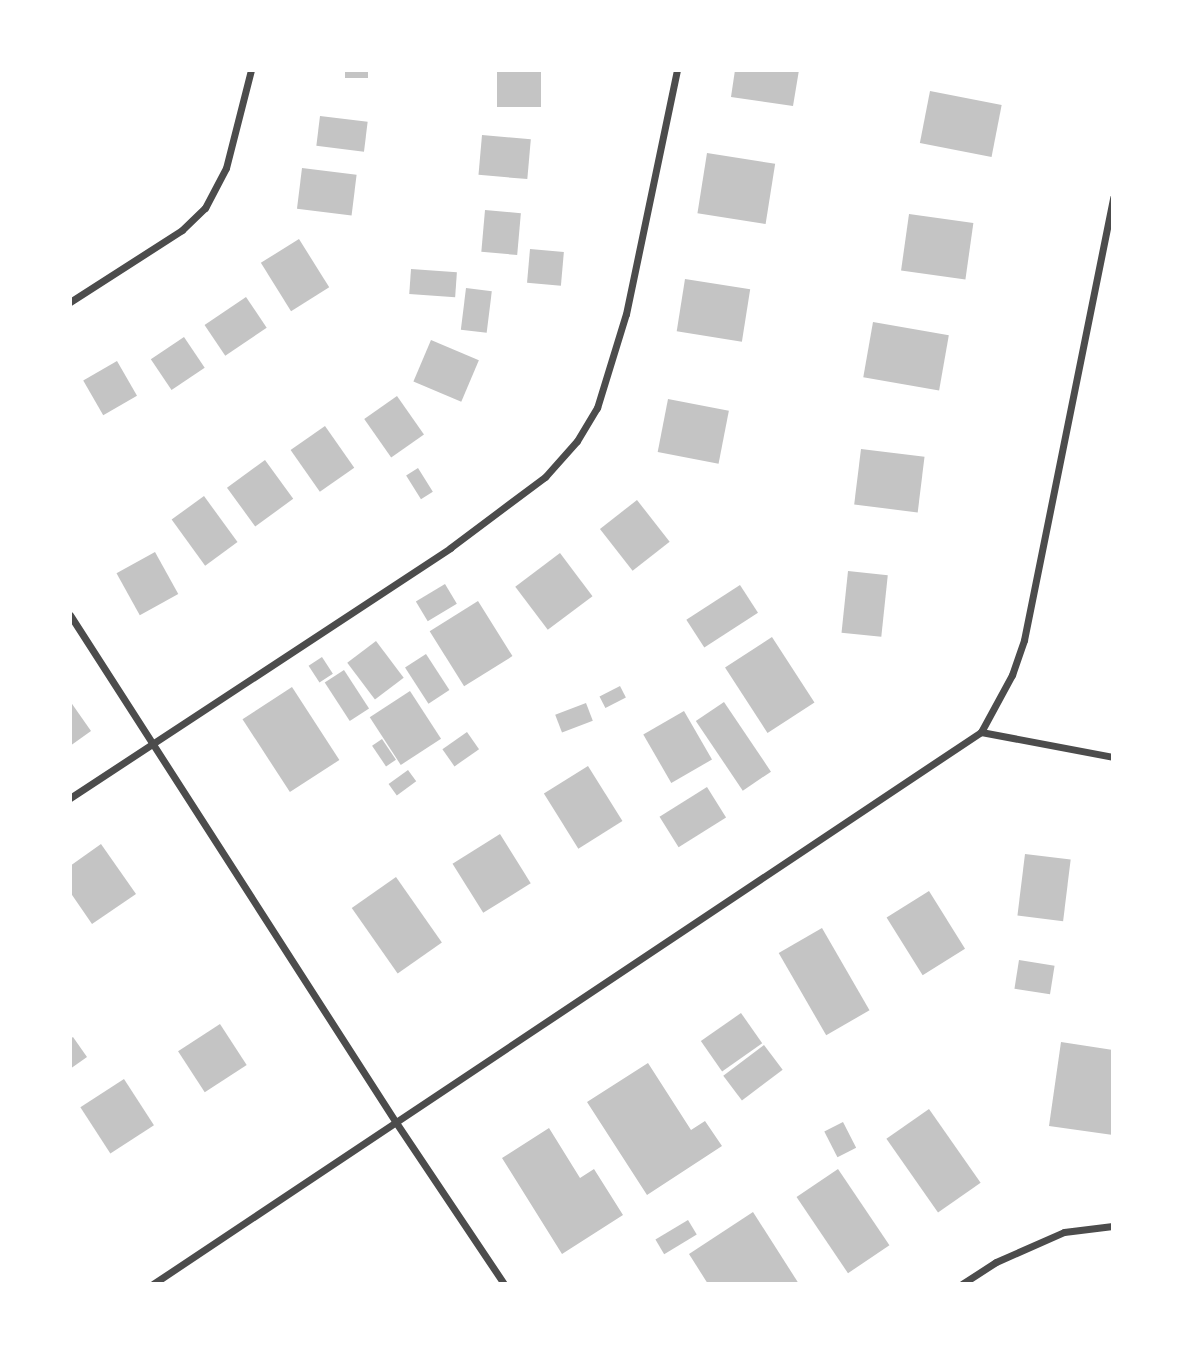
<!DOCTYPE html>
<html>
<head>
<meta charset="utf-8">
<style>
	body { margin:0 }
	#map { position:relative; width:1183px; height:1354px; overflow:hidden; background:#fff; font-family:Arial,sans-serif }
	div>[style] { position:absolute }
	[style*='--x'] { left:calc(var(--x)*1px); top:calc(var(--y)*1px); width:calc(var(--w)*1px); rotate:calc(var(--a)*1deg) }
	.building>* { inset:0; background:#c4c4c4; transform-origin:0 0 }
	.minor>* { height:7px; margin:-3.5px; padding:0 3.5px; transform-origin:3.5px; border-radius:3.5px; background:#4c4c4c }
	span { translate:-50% -50%; white-space:nowrap; text-align:center; line-height:1.15; -webkit-text-stroke:7px #fff; paint-order:stroke }
	.frame { position:absolute; inset:0; border:72px solid #fff; pointer-events:none }
</style>
</head>
<body>
<div id="map">
	<div class="building">
		<div style="left:345px;top:70px;width:23px;height:8px"></div>
		<div style="left:497px;top:70px;width:44px;height:37px"></div>
		<div style="clip-path:polygon(735px 70px,799px 70px,793px 106px,731px 97px)"></div>
		<div style="left:930px;top:91px;width:73px;height:53px;rotate:11deg"></div>
		<div style="left:320px;top:116px;width:48px;height:30px;rotate:7deg"></div>
		<div style="left:482px;top:135px;width:49px;height:40px;rotate:5deg"></div>
		<div style="left:707px;top:153px;width:69px;height:61px;rotate:9deg"></div>
		<div style="left:302px;top:168px;width:55px;height:41px;rotate:7deg"></div>
		<div style="left:485px;top:210px;width:36px;height:42px;rotate:5deg"></div>
		<div style="left:909px;top:214px;width:65px;height:57px;rotate:8deg"></div>
		<div style="left:299px;top:239px;width:57px;height:45px;rotate:58deg"></div>
		<div style="left:530px;top:249px;width:34px;height:34px;rotate:5deg"></div>
		<div style="left:411px;top:269px;width:46px;height:25px;rotate:4deg"></div>
		<div style="left:685px;top:279px;width:66px;height:53px;rotate:9deg"></div>
		<div style="left:466px;top:288px;width:26px;height:42px;rotate:7deg"></div>
		<div style="left:246px;top:297px;width:37px;height:50px;rotate:56deg"></div>
		<div style="left:873px;top:322px;width:77px;height:56px;rotate:10deg"></div>
		<div style="left:184px;top:337px;width:37px;height:40px;rotate:56deg"></div>
		<div style="left:431px;top:340px;width:52px;height:45px;rotate:23deg"></div>
		<div style="left:117px;top:361px;width:40px;height:39px;rotate:60deg"></div>
		<div style="left:397px;top:396px;width:47px;height:40px;rotate:55deg"></div>
		<div style="left:668px;top:399px;width:62px;height:54px;rotate:11deg"></div>
		<div style="left:325px;top:426px;width:51px;height:42px;rotate:55deg"></div>
		<div style="left:861px;top:449px;width:64px;height:56px;rotate:7deg"></div>
		<div style="left:265px;top:460px;width:48px;height:47px;rotate:54deg"></div>
		<div style="left:418px;top:468px;width:28px;height:14px;rotate:58deg"></div>
		<div style="left:204px;top:496px;width:57px;height:40px;rotate:54deg"></div>
		<div style="left:637px;top:500px;width:53px;height:47px;rotate:52deg"></div>
		<div style="left:155px;top:552px;width:48px;height:44px;rotate:61deg"></div>
		<div style="left:560px;top:553px;width:54px;height:56px;rotate:53deg"></div>
		<div style="left:848px;top:571px;width:40px;height:62px;rotate:6deg"></div>
		<div style="left:445px;top:584px;width:23px;height:34px;rotate:59deg"></div>
		<div style="left:740px;top:585px;width:33px;height:64px;rotate:57deg"></div>
		<div style="left:478px;top:601px;width:65px;height:57px;rotate:58deg"></div>
		<div style="left:772px;top:637px;width:78px;height:56px;rotate:57deg"></div>
		<div style="left:376px;top:641px;width:46px;height:36px;rotate:53deg"></div>
		<div style="left:426px;top:654px;width:43px;height:25px;rotate:57deg"></div>
		<div style="left:322px;top:657px;width:20px;height:16px;rotate:57deg"></div>
		<div style="left:344px;top:670px;width:46px;height:23px;rotate:57deg"></div>
		<div style="left:620px;top:686px;width:13px;height:23px;rotate:63deg"></div>
		<div style="left:292px;top:687px;width:87px;height:59px;rotate:57deg"></div>
		<div style="left:410px;top:691px;width:57px;height:48px;rotate:57deg"></div>
		<div style="clip-path:polygon(70px 701px,91px 731px,70px 746px)"></div>
		<div style="left:724px;top:702px;width:84px;height:34px;rotate:56deg"></div>
		<div style="left:586px;top:703px;width:19px;height:33px;rotate:69deg"></div>
		<div style="left:684px;top:711px;width:56px;height:47px;rotate:60deg"></div>
		<div style="left:467px;top:732px;width:21px;height:30px;rotate:55deg"></div>
		<div style="left:382px;top:739px;width:25px;height:12px;rotate:56deg"></div>
		<div style="left:588px;top:766px;width:65px;height:52px;rotate:58deg"></div>
		<div style="left:408px;top:770px;width:14px;height:24px;rotate:54deg"></div>
		<div style="left:707px;top:787px;width:36px;height:56px;rotate:58deg"></div>
		<div style="left:500px;top:834px;width:58px;height:56px;rotate:58deg"></div>
		<div style="clip-path:polygon(101px 844px,136px 894px,92px 924px,70px 892px,70px 866px)"></div>
		<div style="left:1025px;top:854px;width:46px;height:62px;rotate:7deg"></div>
		<div style="left:396px;top:877px;width:80px;height:54px;rotate:55deg"></div>
		<div style="left:929px;top:891px;width:68px;height:50px;rotate:58deg"></div>
		<div style="left:822px;top:928px;width:95px;height:50px;rotate:60deg"></div>
		<div style="left:1019px;top:960px;width:36px;height:29px;rotate:9deg"></div>
		<div style="left:741px;top:1013px;width:37px;height:49px;rotate:55deg"></div>
		<div style="left:220px;top:1024px;width:49px;height:50px;rotate:57deg"></div>
		<div style="clip-path:polygon(73px 1037px,87px 1057px,70px 1069px,70px 1039px)"></div>
		<div style="clip-path:polygon(1061px 1042px,1113px 1050px,1113px 1135px,1049px 1126px)"></div>
		<div style="left:764px;top:1045px;width:31px;height:51px;rotate:53deg"></div>
		<div style="clip-path:polygon(648px 1063px,691px 1130px,705px 1121px,722px 1146px,647px 1195px,587px 1102px)"></div>
		<div style="left:124px;top:1079px;width:55px;height:52px;rotate:57deg"></div>
		<div style="left:929px;top:1109px;width:90px;height:52px;rotate:55deg"></div>
		<div style="left:843px;top:1122px;width:29px;height:21px;rotate:63deg"></div>
		<div style="clip-path:polygon(549px 1128px,580px 1178px,594px 1169px,623px 1215px,562px 1254px,502px 1158px)"></div>
		<div style="left:838px;top:1169px;width:92px;height:50px;rotate:56deg"></div>
		<div style="clip-path:polygon(753px 1212px,799px 1284px,708px 1284px,689px 1254px)"></div>
		<div style="left:688px;top:1220px;width:17px;height:38px;rotate:59deg"></div>
	</div>
	<div class="minor">
		<div style="--x:70;--y:302;--w:133;--a:-32.7"></div>
		<div style="--x:182;--y:230;--w:32;--a:-44"></div>
		<div style="--x:205;--y:208;--w:45;--a:-62.3"></div>
		<div style="--x:226;--y:168;--w:101;--a:-75.7"></div>
		<div style="--x:70;--y:615;--w:601;--a:57.29"></div>
		<div style="--x:395;--y:1121;--w:196;--a:56.2"></div>
		<div style="--x:981;--y:732;--w:134;--a:10.7"></div>
		<div style="--x:70;--y:798;--w:455;--a:-33.3"></div>
		<div style="--x:450;--y:548;--w:119;--a:-36.8"></div>
		<div style="--x:545;--y:477;--w:48;--a:-48.4"></div>
		<div style="--x:577;--y:441;--w:39;--a:-59"></div>
		<div style="--x:597;--y:408;--w:98;--a:-72.9"></div>
		<div style="--x:626;--y:314;--w:249;--a:-78.2"></div>
		<div style="--x:153;--y:1284;--w:995;--a:-33.69"></div>
		<div style="--x:981;--y:732;--w:65;--a:-61.5"></div>
		<div style="--x:1012;--y:675;--w:37;--a:-71"></div>
		<div style="--x:1024;--y:640;--w:451;--a:-78.6"></div>
		<div style="--x:962;--y:1284;--w:40;--a:-32.9"></div>
		<div style="--x:996;--y:1262;--w:74;--a:-23.8"></div>
		<div style="--x:1064;--y:1232;--w:49;--a:-7"></div>
	</div>
	<div class="frame"></div>
</div>
</body>
</html>
